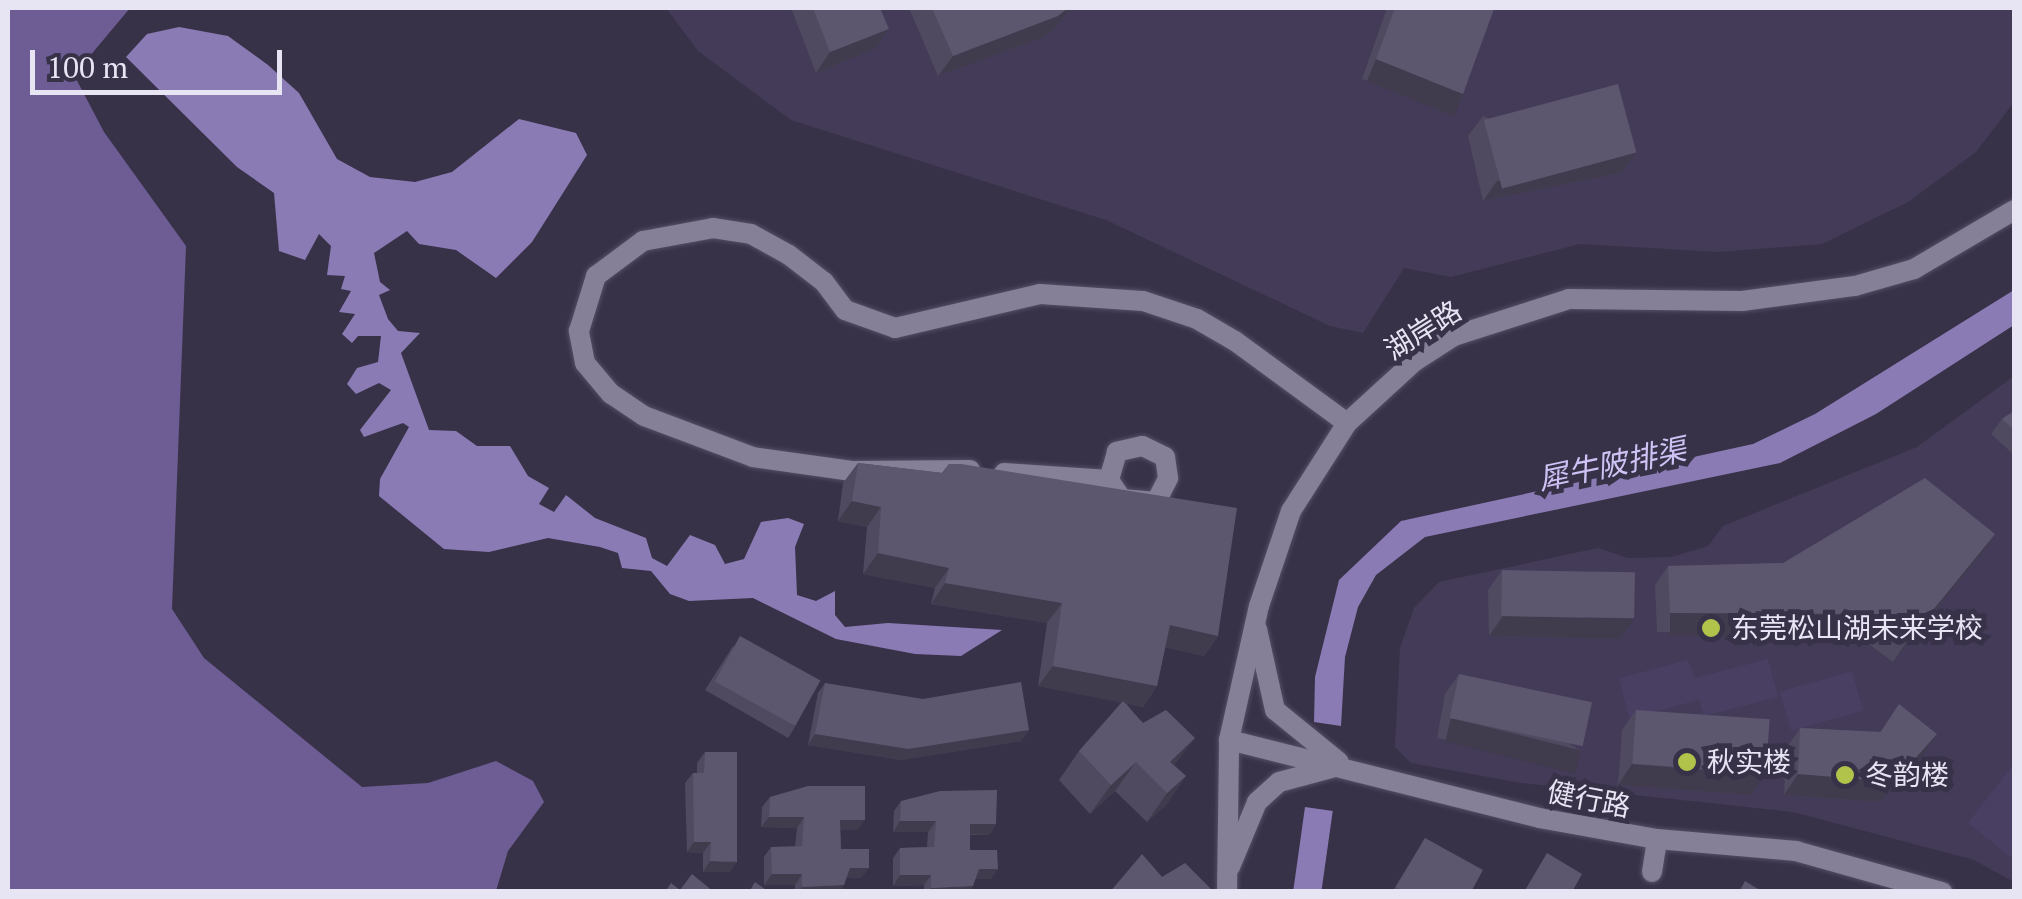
<!DOCTYPE html>
<html>
<head>
<meta charset="utf-8">
<style>
	body { margin:0 }
	#map { position:relative; width:2022px; height:899px; overflow:hidden; background:#383249; font-family:"PT Serif","Noto Sans SC",serif }
	div>[style] { position:absolute }
	[style*='--x'] { left:calc(var(--x)*1px); top:calc(var(--y)*1px); width:calc(var(--w)*1px); rotate:calc(var(--a)*1deg) }
	.built>* { inset:0; background:#433b58 }
	.green>* { inset:0; background:#493f63; transform-origin:0 0 }
	.forest>* { inset:0; background:#6d5d94 }
	.water>* { inset:0; background:#8b7bb5; transform-origin:0 0 }
	.roads { filter:drop-shadow(0 0 2px #544e64) drop-shadow(0 0 2px #544e64) }
	.minor>* { height:20px; margin:-10px; padding:0 10px; transform-origin:10px; border-radius:10px; background:#857f98 }
	.tertiary>* { height:20px; margin:-10px; padding:0 10px; transform-origin:10px; border-radius:10px; background:#857f98 }
	.wall>* { inset:0; background:#4f4a5f }
	.shaded-wall>* { inset:0; background:#403c4e; transform-origin:0 0 }
	.building>* { inset:0; background:#5c566f; transform-origin:0 0 }
	.dots>* { width:28px; height:28px; translate:-50% -50%; box-sizing:border-box; border:5px solid #383249; border-radius:50% }
	span { translate:-50% -50%; white-space:nowrap; text-align:center; line-height:1.15; -webkit-text-stroke:10px #383249; paint-order:stroke }
	.street-label { font-size:28px; color:#e7e4f3 }
	.poi-label { font-size:28px; color:#e7e4f3 }
	.left { translate:0 -50%; text-align:left }
	.water-label { font-size:30px; color:#cfc3f5; font-style:italic }
	.frame { position:absolute; inset:0; border:10px solid #e7e4f3; pointer-events:none }
	.scale { position:absolute; left:30px; top:50px; width:252px; height:45px; box-sizing:border-box; border:5px solid #e7e4f3; border-top:0; padding-left:12px; font-size:30px; line-height:35px; white-space:nowrap; color:#e7e4f3; -webkit-text-stroke:8px #383249; paint-order:stroke }
</style>
</head>
<body>
<div id="map">
	<div class="built">
		<div style="clip-path:polygon(666px 8px,2014px 8px,2014px 102px,1976px 152px,1908px 202px,1822px 244px,1718px 252px,1580px 244px,1451px 277px,1404px 268px,1363px 333px,1330px 326px,1106px 220px,791px 120px,698px 51px)"></div>
		<div style="clip-path:polygon(2014px 376px,2014px 882px,1974px 860px,1793px 812px,1521px 783px,1411px 763px,1395px 747px,1400px 648px,1414px 608px,1439px 582px,1598px 548px,1628px 558px,1671px 557px,1708px 546px,1723px 526px,1917px 447px)"></div>
	</div>
	<div class="green">
		<div style="clip-path:polygon(1768px 659px,1778px 697px,1704px 716px,1699px 700px,1629px 718px,1619px 678px,1688px 660px,1695px 678px)"></div>
		<div style="left:1852px;top:671px;width:41px;height:75px;rotate:74deg"></div>
		<div style="clip-path:polygon(2014px 763px,2014px 860px,1968px 823px)"></div>
	</div>
	<div class="forest">
		<div style="clip-path:polygon(8px 8px,130px 8px,74px 75px,104px 132px,186px 246px,172px 609px,204px 658px,362px 787px,428px 783px,496px 761px,533px 781px,544px 802px,508px 851px,496px 891px,8px 891px)"></div>
	</div>
	<div class="water">
		<div style="clip-path:polygon(179px 27px,228px 36px,268px 65px,299px 93px,337px 159px,370px 177px,415px 182px,452px 172px,519px 119px,576px 133px,587px 155px,532px 242px,496px 278px,456px 250px,419px 244px,407px 231px,374px 253px,380px 282px,390px 290px,379px 295px,388px 319px,398px 331px,420px 333px,401px 353px,429px 430px,456px 431px,477px 446px,510px 446px,528px 476px,549px 488px,539px 504px,554px 512px,566px 495px,595px 518px,646px 538px,652px 558px,667px 566px,690px 535px,715px 545px,725px 564px,744px 559px,761px 522px,788px 518px,804px 524px,795px 547px,797px 595px,816px 601px,835px 591px,835px 615px,845px 627px,888px 623px,1002px 630px,961px 656px,915px 654px,836px 639px,753px 598px,689px 601px,670px 594px,651px 571px,622px 568px,618px 553px,600px 547px,548px 538px,489px 552px,444px 549px,379px 496px,380px 479px,409px 427px,403px 423px,364px 437px,360px 430px,391px 390px,379px 383px,356px 394px,347px 384px,357px 368px,378px 362px,381px 336px,358px 336px,352px 343px,342px 334px,355px 314px,339px 312px,351px 291px,341px 289px,345px 276px,327px 275px,331px 246px,319px 234px,305px 260px,279px 251px,274px 193px,237px 167px,126px 57px,147px 34px)"></div>
		<div style="clip-path:polygon(2014px 290px,2014px 325px,1876px 414px,1780px 463px,1425px 537px,1376px 575px,1358px 607px,1345px 657px,1341px 726px,1314px 722px,1315px 677px,1339px 580px,1401px 521px,1753px 444px,1815px 414px)"></div>
		<div style="left:1305px;top:807px;width:28px;height:84px;rotate:8deg"></div>
	</div>
	<div class="roads">
		<div class="minor">
			<div style="--x:970;--y:470;--w:118;--a:179.5"></div>
			<div style="--x:852;--y:471;--w:100;--a:-172"></div>
			<div style="--x:753;--y:457;--w:116;--a:-159.4"></div>
			<div style="--x:644;--y:416;--w:40;--a:-146"></div>
			<div style="--x:611;--y:394;--w:40;--a:-130"></div>
			<div style="--x:585;--y:363;--w:33;--a:-101"></div>
			<div style="--x:579;--y:331;--w:58;--a:-72.8"></div>
			<div style="--x:596;--y:276;--w:59;--a:-36.7"></div>
			<div style="--x:643;--y:241;--w:71;--a:-10.5"></div>
			<div style="--x:713;--y:228;--w:38;--a:9"></div>
			<div style="--x:751;--y:234;--w:43;--a:28.9"></div>
			<div style="--x:789;--y:255;--w:44;--a:37.6"></div>
			<div style="--x:824;--y:282;--w:35;--a:53"></div>
			<div style="--x:845;--y:310;--w:53;--a:19.8"></div>
			<div style="--x:895;--y:328;--w:149;--a:-13.2"></div>
			<div style="--x:1040;--y:294;--w:103;--a:3.9"></div>
			<div style="--x:1143;--y:301;--w:57;--a:18.4"></div>
			<div style="--x:1197;--y:319;--w:44;--a:30.1"></div>
			<div style="--x:1235;--y:341;--w:139;--a:36.2"></div>
			<div style="--x:1004;--y:473;--w:105;--a:3.8"></div>
			<div style="--x:1109;--y:480;--w:23;--a:56"></div>
			<div style="--x:1122;--y:499;--w:34;--a:5"></div>
			<div style="--x:1156;--y:502;--w:27;--a:-63"></div>
			<div style="--x:1168;--y:478;--w:21;--a:-98"></div>
			<div style="--x:1165;--y:457;--w:25;--a:-154"></div>
			<div style="--x:1142;--y:446;--w:26;--a:167"></div>
			<div style="--x:1117;--y:452;--w:29;--a:106"></div>
			<div style="--x:1652;--y:872;--w:33;--a:-81"></div>
		</div>
		<div class="tertiary">
			<div style="--x:1257;--y:629;--w:83;--a:77.5"></div>
			<div style="--x:1275;--y:710;--w:82;--a:39.1"></div>
			<div style="--x:1229;--y:740;--w:320;--a:14.1"></div>
			<div style="--x:1539;--y:818;--w:120;--a:10.1"></div>
			<div style="--x:1657;--y:839;--w:140;--a:4.9"></div>
			<div style="--x:1796;--y:851;--w:152;--a:15.7"></div>
			<div style="--x:1230;--y:867;--w:70;--a:-67.4"></div>
			<div style="--x:1257;--y:802;--w:30;--a:-42"></div>
			<div style="--x:1279;--y:782;--w:55;--a:-14.8"></div>
			<div style="--x:1227;--y:892;--w:152;--a:-89.2"></div>
			<div style="--x:1229;--y:740;--w:137;--a:-77.4"></div>
			<div style="--x:1259;--y:606;--w:100;--a:-71.4"></div>
			<div style="--x:1291;--y:511;--w:104;--a:-57.5"></div>
			<div style="--x:1347;--y:423;--w:92;--a:-42.4"></div>
			<div style="--x:1415;--y:361;--w:46;--a:-32.7"></div>
			<div style="--x:1454;--y:336;--w:121;--a:-17.8"></div>
			<div style="--x:1569;--y:299;--w:173;--a:0.7"></div>
			<div style="--x:1742;--y:301;--w:114;--a:-7.6"></div>
			<div style="--x:1855;--y:286;--w:61;--a:-16.1"></div>
			<div style="--x:1914;--y:269;--w:116;--a:-30.5"></div>
		</div>
	</div>
	<div class="wall">
		<div style="clip-path:polygon(791px 8px,880px 8px,875px 49px,816px 73px)"></div>
		<div style="clip-path:polygon(909px 8px,1070px 8px,1058px 25px,1044px 37px,938px 76px)"></div>
		<div style="clip-path:polygon(1387px 8px,1490px 8px,1449px 114px,1362px 79px)"></div>
		<div style="clip-path:polygon(1483px 116px,1621px 173px,1483px 201px,1468px 136px)"></div>
		<div style="clip-path:polygon(2014px 411px,2014px 455px,1991px 434px,2002px 419px)"></div>
		<div style="clip-path:polygon(858px 463px,942px 473px,949px 464px,1218px 636px,1204px 656px,1165px 647px,1157px 686px,1143px 707px,1126px 703px,1175px 766px,1186px 776px,1166px 805px,1147px 822px,1115px 791px,1090px 814px,1059px 780px,1079px 751px,1122px 702px,1038px 686px,1047px 623px,931px 604px,935px 588px,863px 574px,867px 527px,838px 521px,843px 483px)"></div>
		<div style="clip-path:polygon(1995px 534px,1982px 553px,1893px 662px,1854px 633px,1657px 632px,1655px 585px,1668px 566px,1783px 563px)"></div>
		<div style="clip-path:polygon(1502px 570px,1620px 639px,1489px 636px,1488px 590px)"></div>
		<div style="clip-path:polygon(733px 646px,795px 727px,788px 738px,705px 690px)"></div>
		<div style="clip-path:polygon(1459px 674px,1581px 751px,1567px 771px,1437px 738px,1445px 694px)"></div>
		<div style="clip-path:polygon(825px 683px,1029px 730px,1021px 741px,901px 760px,808px 745px,818px 693px)"></div>
		<div style="clip-path:polygon(1899px 704px,1923px 755px,1880px 802px,1784px 795px,1786px 748px,1800px 728px,1880px 732px)"></div>
		<div style="clip-path:polygon(1636px 710px,1751px 795px,1618px 785px,1622px 730px)"></div>
		<div style="clip-path:polygon(705px 752px,730px 872px,703px 872px,703px 853px,687px 852px,685px 783px,693px 773px,697px 773px,697px 763px)"></div>
		<div style="clip-path:polygon(770px 797px,858px 830px,840px 830px,841px 849px,861px 878px,846px 878px,839px 892px,795px 892px,795px 885px,764px 885px,764px 857px,771px 847px,795px 847px,797px 828px,761px 827px,762px 807px)"></div>
		<div style="clip-path:polygon(901px 801px,996px 824px,989px 835px,970px 835px,970px 850px,998px 869px,990px 879px,975px 879px,969px 892px,924px 892px,924px 885px,893px 886px,893px 858px,900px 848px,927px 847px,928px 832px,893px 832px,894px 811px)"></div>
		<div style="clip-path:polygon(1425px 838px,1471px 892px,1392px 892px)"></div>
	</div>
	<div class="shaded-wall">
		<div style="clip-path:polygon(1070px 8px,1058px 25px,1044px 37px,938px 76px,953px 56px)"></div>
		<div style="clip-path:polygon(889px 29px,875px 49px,816px 73px,830px 52px)"></div>
		<div style="left:1376px;top:59px;width:94px;height:24px;rotate:22deg"></div>
		<div style="clip-path:polygon(1636px 153px,1621px 173px,1483px 201px,1497px 181px)"></div>
		<div style="clip-path:polygon(852px 501px,881px 507px,867px 527px,838px 521px)"></div>
		<div style="clip-path:polygon(1995px 534px,1982px 553px,1893px 662px,1906px 643px)"></div>
		<div style="clip-path:polygon(878px 553px,949px 568px,935px 588px,863px 574px)"></div>
		<div style="clip-path:polygon(945px 583px,1062px 603px,1047px 623px,931px 604px)"></div>
		<div style="left:1670px;top:613px;width:198px;height:23px"></div>
		<div style="clip-path:polygon(1503px 616px,1634px 619px,1620px 639px,1489px 636px)"></div>
		<div style="clip-path:polygon(1170px 625px,1218px 636px,1204px 656px,1156px 645px)"></div>
		<div style="clip-path:polygon(1053px 666px,1157px 686px,1143px 707px,1038px 686px)"></div>
		<div style="left:1451px;top:718px;width:134px;height:24px;rotate:14deg"></div>
		<div style="clip-path:polygon(1029px 730px,1021px 741px,901px 760px,808px 745px,815px 734px)"></div>
		<div style="clip-path:polygon(1937px 734px,1923px 755px,1880px 802px,1784px 795px,1798px 774px)"></div>
		<div style="clip-path:polygon(1195px 738px,1174px 766px,1170px 762px)"></div>
		<div style="clip-path:polygon(1136px 762px,1115px 791px,1090px 814px,1111px 785px)"></div>
		<div style="clip-path:polygon(1632px 764px,1765px 775px,1751px 795px,1618px 785px)"></div>
		<div style="clip-path:polygon(1186px 776px,1166px 805px,1147px 822px,1167px 793px)"></div>
		<div style="clip-path:polygon(769px 817px,804px 817px,797px 828px,761px 827px)"></div>
		<div style="clip-path:polygon(840px 820px,865px 820px,858px 830px,833px 830px)"></div>
		<div style="clip-path:polygon(900px 821px,936px 821px,928px 832px,893px 832px)"></div>
		<div style="clip-path:polygon(970px 824px,996px 824px,989px 835px,962px 834px)"></div>
		<div style="clip-path:polygon(694px 842px,711px 842px,703px 853px,687px 852px)"></div>
		<div style="clip-path:polygon(710px 861px,737px 862px,730px 872px,703px 872px)"></div>
		<div style="clip-path:polygon(850px 868px,869px 868px,861px 878px,843px 878px)"></div>
		<div style="clip-path:polygon(979px 869px,998px 869px,990px 879px,972px 879px)"></div>
		<div style="clip-path:polygon(772px 874px,802px 874px,795px 885px,764px 885px)"></div>
		<div style="clip-path:polygon(900px 875px,931px 875px,924px 885px,893px 886px)"></div>
		<div style="clip-path:polygon(844px 885px,839px 892px,799px 892px,802px 887px)"></div>
		<div style="clip-path:polygon(973px 886px,969px 892px,929px 892px,931px 888px)"></div>
	</div>
	<div class="building">
		<div style="clip-path:polygon(813px 8px,880px 8px,889px 29px,830px 52px)"></div>
		<div style="clip-path:polygon(932px 8px,1068px 8px,1058px 16px,953px 56px)"></div>
		<div style="clip-path:polygon(1395px 8px,1490px 8px,1494px 9px,1463px 94px,1376px 59px)"></div>
		<div style="left:1618px;top:84px;width:71px;height:139px;rotate:75deg"></div>
		<div style="clip-path:polygon(2014px 411px,2014px 430px,2002px 419px)"></div>
		<div style="clip-path:polygon(858px 463px,943px 473px,949px 464px,961px 464px,1237px 508px,1218px 636px,1170px 625px,1157px 686px,1053px 666px,1062px 603px,945px 583px,949px 568px,878px 553px,881px 507px,852px 501px)"></div>
		<div style="clip-path:polygon(1925px 478px,1995px 534px,1906px 643px,1868px 614px,1670px 613px,1668px 566px,1783px 563px)"></div>
		<div style="left:1502px;top:570px;width:133px;height:46px;rotate:1deg"></div>
		<div style="left:740px;top:636px;width:92px;height:52px;rotate:29deg"></div>
		<div style="left:1459px;top:674px;width:136px;height:45px;rotate:12deg"></div>
		<div style="clip-path:polygon(1021px 682px,1029px 730px,908px 749px,815px 734px,825px 683px,923px 699px)"></div>
		<div style="clip-path:polygon(1123px 701px,1143px 723px,1166px 710px,1195px 738px,1170px 762px,1186px 776px,1167px 793px,1136px 762px,1111px 785px,1079px 751px)"></div>
		<div style="clip-path:polygon(1899px 704px,1937px 734px,1894px 782px,1798px 774px,1800px 728px,1881px 732px)"></div>
		<div style="left:1636px;top:710px;width:134px;height:54px;rotate:4deg"></div>
		<div style="clip-path:polygon(705px 752px,737px 752px,737px 862px,710px 861px,711px 842px,694px 842px,693px 773px,704px 773px)"></div>
		<div style="clip-path:polygon(808px 786px,865px 786px,865px 820px,840px 820px,841px 849px,869px 849px,869px 868px,850px 868px,844px 885px,802px 887px,802px 874px,772px 874px,771px 847px,802px 846px,804px 817px,769px 817px,770px 797px)"></div>
		<div style="clip-path:polygon(997px 790px,996px 824px,970px 824px,970px 850px,997px 850px,998px 869px,979px 869px,973px 886px,931px 888px,931px 875px,900px 875px,900px 848px,934px 847px,936px 821px,900px 821px,901px 801px,940px 791px)"></div>
		<div style="clip-path:polygon(1425px 838px,1483px 870px,1471px 892px,1404px 892px,1396px 887px)"></div>
		<div style="clip-path:polygon(1547px 853px,1582px 874px,1572px 892px,1524px 892px)"></div>
		<div style="clip-path:polygon(1142px 854px,1162px 877px,1185px 863px,1213px 891px,1110px 892px)"></div>
		<div style="clip-path:polygon(692px 874px,714px 892px,665px 892px,671px 883px,680px 890px)"></div>
		<div style="clip-path:polygon(1745px 881px,1763px 892px,1739px 892px)"></div>
		<div style="clip-path:polygon(755px 882px,769px 892px,749px 892px)"></div>
	</div>
	<div class="dots">
		<div style="left:1711px;top:628px;background:#b2c34b"></div>
		<div style="left:1687px;top:762px;background:#b2c34b"></div>
		<div style="left:1845px;top:775px;background:#b2c34b"></div>
	</div>
	<div class="street-label">
		<span style="left:1423px;top:330px;rotate:-32deg">湖岸路</span>
		<span style="left:1589px;top:799px;rotate:11deg">健行路</span>
	</div>
	<div class="poi-label">
		<span class="left" style="left:1731px;top:628px">东莞松山湖未来学校</span>
		<span class="left" style="left:1707px;top:762px">秋实楼</span>
		<span class="left" style="left:1865px;top:775px">冬韵楼</span>
	</div>
	<div class="water-label">
		<span style="left:1612px;top:464px;rotate:-12deg">犀牛陂排渠</span>
	</div>
	<div class="frame"></div>
	<div class="scale">100 m</div>
</div>
</body>
</html>
